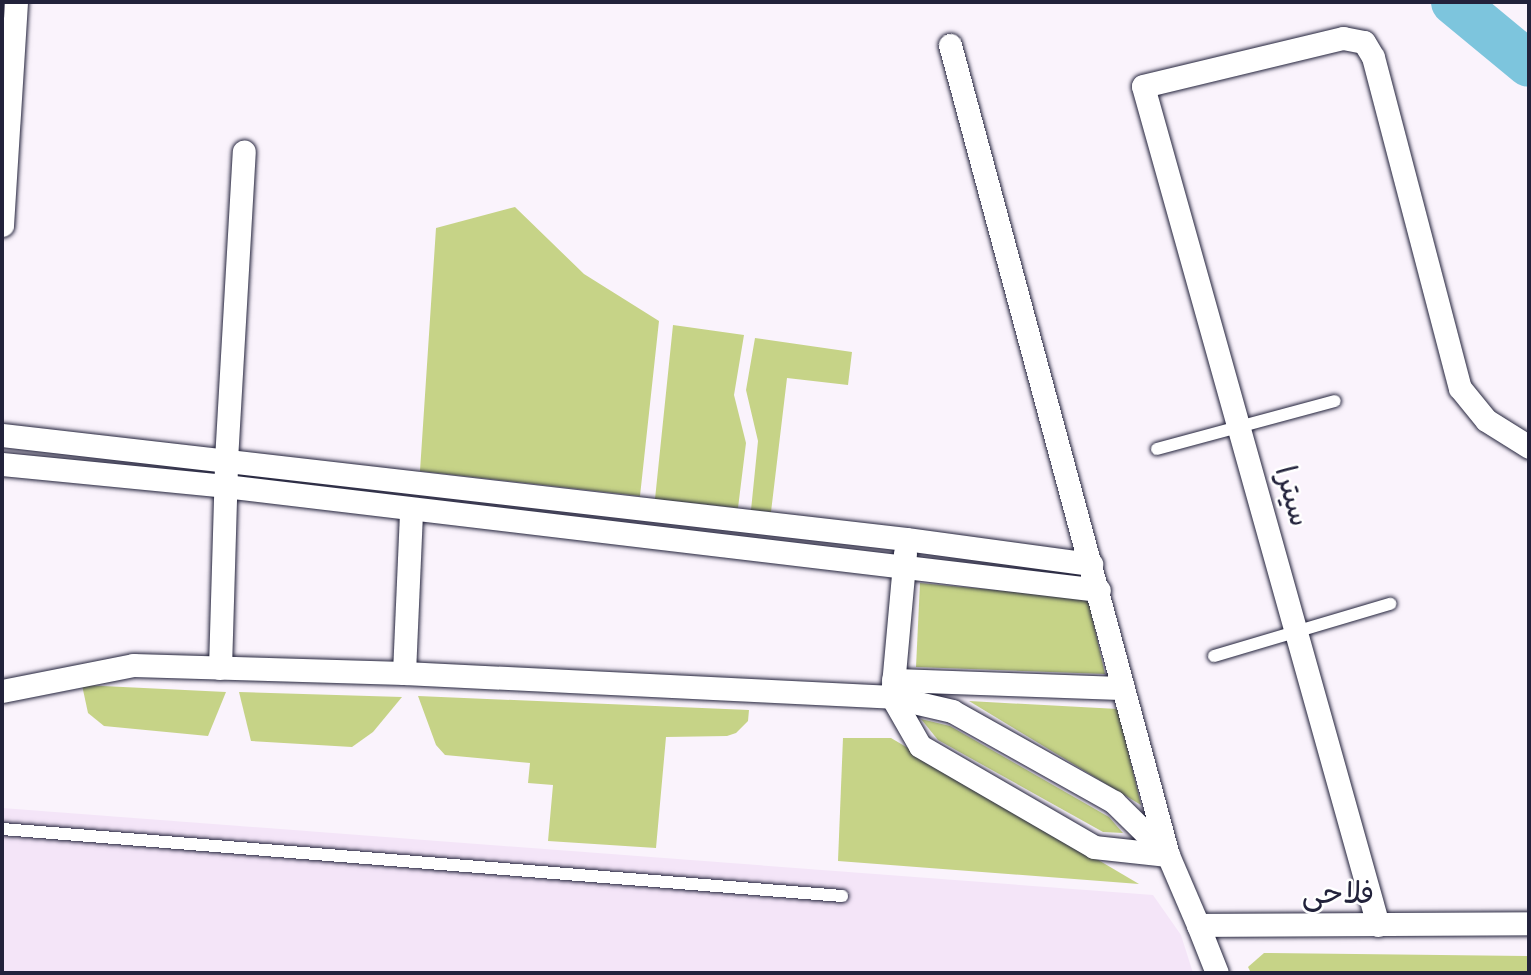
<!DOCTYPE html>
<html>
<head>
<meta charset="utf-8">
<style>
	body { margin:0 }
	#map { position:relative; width:1531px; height:975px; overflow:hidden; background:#faf3fc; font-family:Itim,"Playpen Sans Arabic",sans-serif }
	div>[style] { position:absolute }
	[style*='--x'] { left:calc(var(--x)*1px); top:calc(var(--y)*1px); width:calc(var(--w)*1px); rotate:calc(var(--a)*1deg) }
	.built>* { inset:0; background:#f4e5f8 }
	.green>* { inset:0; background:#c6d387 }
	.river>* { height:46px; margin:-23px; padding:0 23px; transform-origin:23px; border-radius:23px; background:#7dc5dd }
	.roads { filter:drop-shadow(0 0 2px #22223b) drop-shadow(0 0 2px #22223b) }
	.service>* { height:12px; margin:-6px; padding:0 6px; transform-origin:6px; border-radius:6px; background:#fff }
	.minor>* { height:23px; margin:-11.5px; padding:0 11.5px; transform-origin:11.5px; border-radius:11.5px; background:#fff }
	span { translate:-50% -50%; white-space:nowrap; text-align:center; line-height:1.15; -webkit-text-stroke:5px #fff; paint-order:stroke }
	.street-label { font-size:30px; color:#22223b }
	.frame { position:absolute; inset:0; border:4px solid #22223b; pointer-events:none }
</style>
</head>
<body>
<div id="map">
	<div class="built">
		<div style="clip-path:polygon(2px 808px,1153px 895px,1181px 935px,1193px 973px,2px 973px)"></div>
	</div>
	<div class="green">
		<div style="clip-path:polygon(515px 207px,584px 274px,659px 321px,640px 496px,420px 471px,436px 228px)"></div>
		<div style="clip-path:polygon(673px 325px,744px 335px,734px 395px,746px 443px,738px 508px,655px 499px)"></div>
		<div style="clip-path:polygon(755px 338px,852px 352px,848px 385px,787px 378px,771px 512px,751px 510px,758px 441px,746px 390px)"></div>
		<div style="clip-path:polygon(920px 583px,1088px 599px,1105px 674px,916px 667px)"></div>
		<div style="clip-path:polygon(82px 685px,226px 692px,208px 736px,104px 726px,88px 713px)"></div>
		<div style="clip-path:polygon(239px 692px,402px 697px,373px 732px,352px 747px,251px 741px)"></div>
		<div style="clip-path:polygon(418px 696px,749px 710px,748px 721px,736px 733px,727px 736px,666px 737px,656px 848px,548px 841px,553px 785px,528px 783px,530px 763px,445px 755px,436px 745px)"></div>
		<div style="clip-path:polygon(969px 701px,1118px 709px,1141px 805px)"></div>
		<div style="clip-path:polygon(921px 719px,950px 726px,1109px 817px,1123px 833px,1103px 832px,938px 740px)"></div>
		<div style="clip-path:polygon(843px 738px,891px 738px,1139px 884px,838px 861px)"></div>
		<div style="clip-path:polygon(1264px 953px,1529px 956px,1529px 973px,1251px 973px,1248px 967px)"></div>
	</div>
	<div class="river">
		<div style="--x:1454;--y:2;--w:97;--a:39.6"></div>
	</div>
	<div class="roads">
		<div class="service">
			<div style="--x:1157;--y:449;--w:184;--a:-15.1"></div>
			<div style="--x:1214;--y:656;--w:184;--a:-16.5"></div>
			<div style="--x:2;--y:829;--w:843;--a:4.56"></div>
		</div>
		<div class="minor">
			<div style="--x:950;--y:45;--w:839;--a:74.94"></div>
			<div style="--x:1168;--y:855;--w:76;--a:66.8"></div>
			<div style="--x:2;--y:225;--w:223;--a:-86.4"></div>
			<div style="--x:2;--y:435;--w:910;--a:6.56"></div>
			<div style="--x:906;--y:539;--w:187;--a:7.7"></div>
			<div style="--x:2;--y:464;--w:224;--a:5.6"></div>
			<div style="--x:225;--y:486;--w:880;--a:6.79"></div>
			<div style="--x:905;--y:553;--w:145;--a:95.2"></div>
			<div style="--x:892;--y:697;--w:56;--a:60.3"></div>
			<div style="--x:920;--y:746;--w:201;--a:30.1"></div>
			<div style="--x:1094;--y:847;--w:74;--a:6.2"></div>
			<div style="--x:220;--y:668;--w:208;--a:-88.3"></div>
			<div style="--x:226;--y:460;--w:309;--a:-86.7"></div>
			<div style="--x:404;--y:673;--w:163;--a:-87.5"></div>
			<div style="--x:893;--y:680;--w:230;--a:2"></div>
			<div style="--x:2;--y:691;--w:134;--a:-11.2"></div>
			<div style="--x:133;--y:665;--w:271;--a:1.7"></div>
			<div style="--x:404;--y:673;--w:489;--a:2.8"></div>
			<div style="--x:892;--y:697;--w:62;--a:13.1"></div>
			<div style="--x:952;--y:711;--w:186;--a:29.3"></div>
			<div style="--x:1114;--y:802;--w:76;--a:44.5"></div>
			<div style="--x:1378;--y:925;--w:871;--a:-105.65"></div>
			<div style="--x:1143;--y:86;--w:206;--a:-13.5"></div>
			<div style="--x:1343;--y:38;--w:21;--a:11"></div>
			<div style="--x:1364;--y:42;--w:17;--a:59"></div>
			<div style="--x:1373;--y:57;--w:342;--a:75.3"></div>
			<div style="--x:1460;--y:388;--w:41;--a:50.9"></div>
			<div style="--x:1486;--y:420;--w:51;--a:32.1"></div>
			<div style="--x:1217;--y:973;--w:52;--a:-111.6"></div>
			<div style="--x:1198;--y:925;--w:331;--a:-0.3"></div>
		</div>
	</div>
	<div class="street-label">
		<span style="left:1293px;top:496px;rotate:74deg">سیترا</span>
		<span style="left:1338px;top:893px">فلاحی</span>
	</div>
	<div class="frame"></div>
</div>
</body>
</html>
